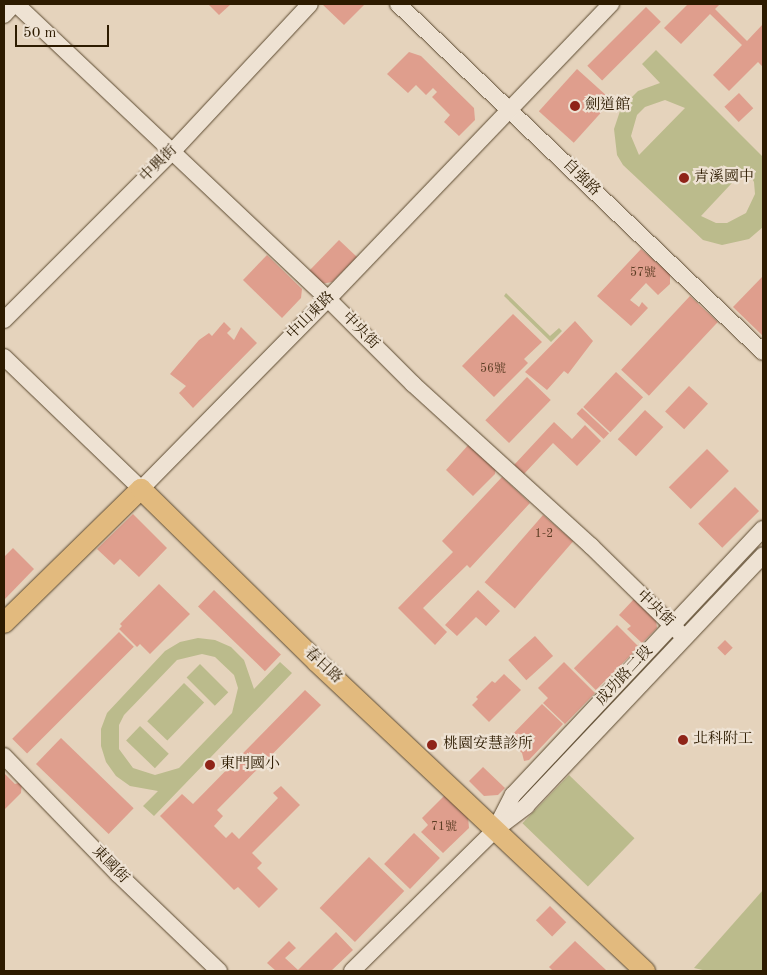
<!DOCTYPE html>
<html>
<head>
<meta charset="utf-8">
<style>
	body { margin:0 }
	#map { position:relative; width:767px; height:975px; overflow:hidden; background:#e5d3bc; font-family:"Old Standard TT","Noto Serif TC",serif }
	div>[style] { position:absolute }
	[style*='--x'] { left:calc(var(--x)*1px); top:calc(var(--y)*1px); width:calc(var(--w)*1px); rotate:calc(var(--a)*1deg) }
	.green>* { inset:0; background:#bbbb8c; transform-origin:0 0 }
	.building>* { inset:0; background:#df9e8d; transform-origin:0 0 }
	.roads { filter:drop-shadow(0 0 1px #5b492f) drop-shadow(0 0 1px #5b492f) }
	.minor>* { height:16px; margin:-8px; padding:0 8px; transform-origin:8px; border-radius:8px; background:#eee2d3 }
	.major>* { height:20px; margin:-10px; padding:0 10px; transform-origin:10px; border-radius:10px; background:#e2ba7e }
	.dots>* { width:14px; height:14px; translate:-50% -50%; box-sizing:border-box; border:2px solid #eee2d3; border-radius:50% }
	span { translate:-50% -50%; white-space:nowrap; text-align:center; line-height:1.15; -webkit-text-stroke:4.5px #eee2d3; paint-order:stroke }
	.number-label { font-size:12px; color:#5a3c23 }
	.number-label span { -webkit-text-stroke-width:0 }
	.poi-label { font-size:15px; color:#2d1b00 }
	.left { translate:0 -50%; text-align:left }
	.street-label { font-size:15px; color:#2d1b00 }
	.frame { position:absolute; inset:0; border:5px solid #2d1b00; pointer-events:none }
	.scale { position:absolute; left:15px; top:25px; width:94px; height:22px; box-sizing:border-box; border:2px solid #2d1b00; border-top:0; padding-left:6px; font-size:15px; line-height:18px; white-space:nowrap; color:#2d1b00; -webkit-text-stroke:4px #eee2d3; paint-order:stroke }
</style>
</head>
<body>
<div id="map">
	<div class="green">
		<div style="clip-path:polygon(evenodd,656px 50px,763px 157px,763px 227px,749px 239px,722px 245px,703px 240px,623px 165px,617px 155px,614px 129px,621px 108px,638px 91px,660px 83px,642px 64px,656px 50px,665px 100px,685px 108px,639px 155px,631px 136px,637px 115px,645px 107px,665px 100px,656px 50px,746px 168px,754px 182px,755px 194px,746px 213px,727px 223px,716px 223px,701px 216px,746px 168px)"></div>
		<div style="clip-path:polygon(506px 293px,550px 336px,559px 328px,562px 331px,551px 342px,504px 296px)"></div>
		<div style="clip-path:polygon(evenodd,198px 638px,215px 640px,231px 647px,244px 660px,254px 689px,280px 662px,292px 673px,154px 816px,143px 806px,158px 791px,130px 786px,116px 776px,106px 762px,101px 746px,101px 729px,107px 713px,165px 651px,180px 642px,198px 638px,202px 654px,215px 657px,234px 675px,238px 688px,232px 713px,179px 768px,155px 775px,133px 768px,119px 749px,119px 725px,124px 715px,177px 660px,202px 654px)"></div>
		<div style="left:200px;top:664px;width:40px;height:19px;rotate:45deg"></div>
		<div style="left:184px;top:683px;width:28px;height:53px;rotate:44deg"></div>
		<div style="left:140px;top:726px;width:40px;height:20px;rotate:44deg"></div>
		<div style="left:569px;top:775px;width:91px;height:67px;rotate:44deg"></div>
		<div style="clip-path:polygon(763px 890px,763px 971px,707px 971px,694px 968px)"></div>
	</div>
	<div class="building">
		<div style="clip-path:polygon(208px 4px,231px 4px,219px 15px)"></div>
		<div style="clip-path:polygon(322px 4px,365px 4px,344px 25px)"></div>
		<div style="clip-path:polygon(688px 4px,720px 4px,715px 9px,747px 41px,763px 24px,763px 67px,758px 62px,729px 91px,713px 75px,742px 45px,710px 14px,681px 44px,664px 28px)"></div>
		<div style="left:646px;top:7px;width:21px;height:83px;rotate:45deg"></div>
		<div style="clip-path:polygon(409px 52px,421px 56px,474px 108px,475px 120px,459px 136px,444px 122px,450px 115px,432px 97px,437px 92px,433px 88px,426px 95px,416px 85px,408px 93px,387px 74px)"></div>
		<div style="left:577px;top:69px;width:47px;height:57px;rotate:42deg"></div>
		<div style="left:739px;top:93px;width:21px;height:20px;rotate:47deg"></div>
		<div style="clip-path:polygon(339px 240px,357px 257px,332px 282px,321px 284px,308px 272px)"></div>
		<div style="clip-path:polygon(641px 249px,670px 274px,670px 284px,658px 295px,646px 283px,630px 300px,639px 307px,642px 302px,648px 308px,631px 326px,597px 296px)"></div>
		<div style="clip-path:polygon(267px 255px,302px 289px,301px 298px,282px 318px,243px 280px)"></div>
		<div style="clip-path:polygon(763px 276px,763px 336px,733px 307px)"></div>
		<div style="left:690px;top:296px;width:38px;height:101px;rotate:43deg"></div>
		<div style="clip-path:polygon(513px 314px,542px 342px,524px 359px,528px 363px,494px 397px,462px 366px)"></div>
		<div style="clip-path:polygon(575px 321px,593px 341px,568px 374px,564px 371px,547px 390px,525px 372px)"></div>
		<div style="clip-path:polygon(224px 322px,231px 329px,227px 333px,234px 340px,241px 327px,257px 343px,193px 408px,179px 393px,186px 386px,170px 374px,199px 340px,209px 333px,212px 336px)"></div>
		<div style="left:616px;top:372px;width:37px;height:48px;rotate:43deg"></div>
		<div style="left:527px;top:377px;width:33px;height:60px;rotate:44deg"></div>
		<div style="left:689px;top:386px;width:26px;height:35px;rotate:43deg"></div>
		<div style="left:582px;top:408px;width:37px;height:8px;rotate:43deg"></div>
		<div style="left:645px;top:410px;width:25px;height:40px;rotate:43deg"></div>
		<div style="clip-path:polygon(554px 422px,572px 439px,585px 425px,601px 441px,577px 466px,553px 443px,524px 474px,514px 465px)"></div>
		<div style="clip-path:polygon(470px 443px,496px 465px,495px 474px,473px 496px,446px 470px)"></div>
		<div style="left:707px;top:449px;width:31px;height:54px;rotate:45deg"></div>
		<div style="clip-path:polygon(502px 477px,530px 503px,470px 568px,467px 565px,423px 608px,447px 632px,435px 645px,398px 608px,453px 552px,442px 541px)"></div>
		<div style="left:735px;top:487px;width:34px;height:52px;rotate:45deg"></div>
		<div style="clip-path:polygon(133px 514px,167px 548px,139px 577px,120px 559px,114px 565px,97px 549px)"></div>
		<div style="left:543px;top:515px;width:40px;height:89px;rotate:41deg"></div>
		<div style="clip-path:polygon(13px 548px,34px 569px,4px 600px,4px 557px)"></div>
		<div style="clip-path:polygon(159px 584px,190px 614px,150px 654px,140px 644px,137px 647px,119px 629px,122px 626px,120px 624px)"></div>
		<div style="left:214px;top:590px;width:93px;height:23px;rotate:44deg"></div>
		<div style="clip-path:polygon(478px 590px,500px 611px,486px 626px,476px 617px,457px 636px,445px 625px)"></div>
		<div style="clip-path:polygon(634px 599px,656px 620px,657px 628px,642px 643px,627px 629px,631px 626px,619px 615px)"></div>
		<div style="left:617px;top:625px;width:31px;height:61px;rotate:45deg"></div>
		<div style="left:119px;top:632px;width:21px;height:151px;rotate:45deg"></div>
		<div style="left:535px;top:636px;width:27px;height:36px;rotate:48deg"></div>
		<div style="left:725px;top:640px;width:11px;height:11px;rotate:45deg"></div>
		<div style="clip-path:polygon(564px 662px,595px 693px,565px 724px,543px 703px,548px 698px,538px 688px)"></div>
		<div style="clip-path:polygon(504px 674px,521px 690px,489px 722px,472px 705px,478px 699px,476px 697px,492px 681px,495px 683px)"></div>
		<div style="clip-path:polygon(305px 690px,321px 705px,217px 810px,223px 816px,214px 826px,226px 838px,232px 832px,239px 839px,278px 798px,273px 793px,281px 786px,300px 805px,252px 853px,262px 863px,257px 868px,278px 889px,259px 908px,238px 887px,234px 890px,160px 816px,182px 794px,193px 804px)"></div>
		<div style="clip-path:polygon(542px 704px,563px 724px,529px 760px,524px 761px,522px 753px,508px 739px)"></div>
		<div style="left:61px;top:738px;width:101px;height:36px;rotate:44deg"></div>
		<div style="clip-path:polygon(483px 767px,505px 788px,498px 795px,484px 796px,469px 781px)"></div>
		<div style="clip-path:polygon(4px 773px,15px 784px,22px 782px,21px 793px,4px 810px)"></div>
		<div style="clip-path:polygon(445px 795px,468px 817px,469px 828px,443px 853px,421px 832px,428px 825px,422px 818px)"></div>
		<div style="left:414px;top:833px;width:36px;height:43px;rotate:44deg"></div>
		<div style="left:369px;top:857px;width:49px;height:71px;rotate:44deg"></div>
		<div style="left:550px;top:906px;width:23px;height:20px;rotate:45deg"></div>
		<div style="clip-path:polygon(336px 932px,353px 950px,331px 971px,276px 971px,267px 963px,289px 941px,296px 948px,285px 958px,298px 970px)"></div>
		<div style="clip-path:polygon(575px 941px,606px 970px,605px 971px,553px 971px,549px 967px)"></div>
	</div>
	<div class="roads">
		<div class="minor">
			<div style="--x:16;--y:4;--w:429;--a:43.4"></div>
			<div style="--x:328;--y:299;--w:120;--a:45"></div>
			<div style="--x:413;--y:384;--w:241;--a:42.3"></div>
			<div style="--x:591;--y:546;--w:130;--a:44.4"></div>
			<div style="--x:398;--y:4;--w:504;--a:43.63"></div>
			<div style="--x:4;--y:15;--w:15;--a:-48"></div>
			<div style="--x:4;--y:320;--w:238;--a:-45"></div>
			<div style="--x:172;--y:152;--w:202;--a:-47"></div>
			<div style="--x:4;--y:357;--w:190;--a:43.9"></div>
			<div style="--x:141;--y:489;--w:267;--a:-45.5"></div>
			<div style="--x:328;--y:299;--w:409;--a:-46.2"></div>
			<div style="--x:4;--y:756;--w:164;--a:46"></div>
			<div style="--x:118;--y:874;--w:140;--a:43.8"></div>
			<div style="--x:498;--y:824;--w:33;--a:-63"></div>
			<div style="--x:513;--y:795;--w:365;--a:-46.8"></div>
			<div style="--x:352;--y:971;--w:202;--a:-44.6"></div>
			<div style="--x:496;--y:829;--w:38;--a:-37"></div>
			<div style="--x:526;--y:806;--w:345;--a:-46.6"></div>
		</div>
		<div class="major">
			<div style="--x:4;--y:623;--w:192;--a:-44.4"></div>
			<div style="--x:141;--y:489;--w:247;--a:44.5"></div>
			<div style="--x:317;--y:662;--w:451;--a:43.3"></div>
		</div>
	</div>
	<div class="dots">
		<div style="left:575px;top:106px;background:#8f2418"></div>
		<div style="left:684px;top:178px;background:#8f2418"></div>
		<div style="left:683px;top:740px;background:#8f2418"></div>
		<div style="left:432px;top:745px;background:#8f2418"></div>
		<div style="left:210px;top:765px;background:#8f2418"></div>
	</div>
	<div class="number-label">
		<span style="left:643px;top:274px">57號</span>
		<span style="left:493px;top:370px">56號</span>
		<span style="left:544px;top:535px">1-2</span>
		<span style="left:444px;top:828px">71號</span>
	</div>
	<div class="poi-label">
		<span class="left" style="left:585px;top:106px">劍道館</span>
		<span class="left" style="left:694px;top:178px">青溪國中</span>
		<span class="left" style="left:693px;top:740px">北科附工</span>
		<span class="left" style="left:443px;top:745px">桃園安慧診所</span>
		<span class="left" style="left:220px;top:765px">東門國小</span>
	</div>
	<div class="street-label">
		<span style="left:159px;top:164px;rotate:-45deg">中興街</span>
		<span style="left:581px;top:178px;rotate:44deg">自強路</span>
		<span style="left:311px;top:316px;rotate:-45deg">中山東路</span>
		<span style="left:360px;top:331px;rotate:45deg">中央街</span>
		<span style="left:655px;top:609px;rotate:43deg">中央街</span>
		<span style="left:323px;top:666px;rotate:43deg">春日路</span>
		<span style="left:625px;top:676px;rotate:-47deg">成功路二段</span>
		<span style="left:110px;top:865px;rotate:46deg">東國街</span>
	</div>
	<div class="frame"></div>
	<div class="scale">50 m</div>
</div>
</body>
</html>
